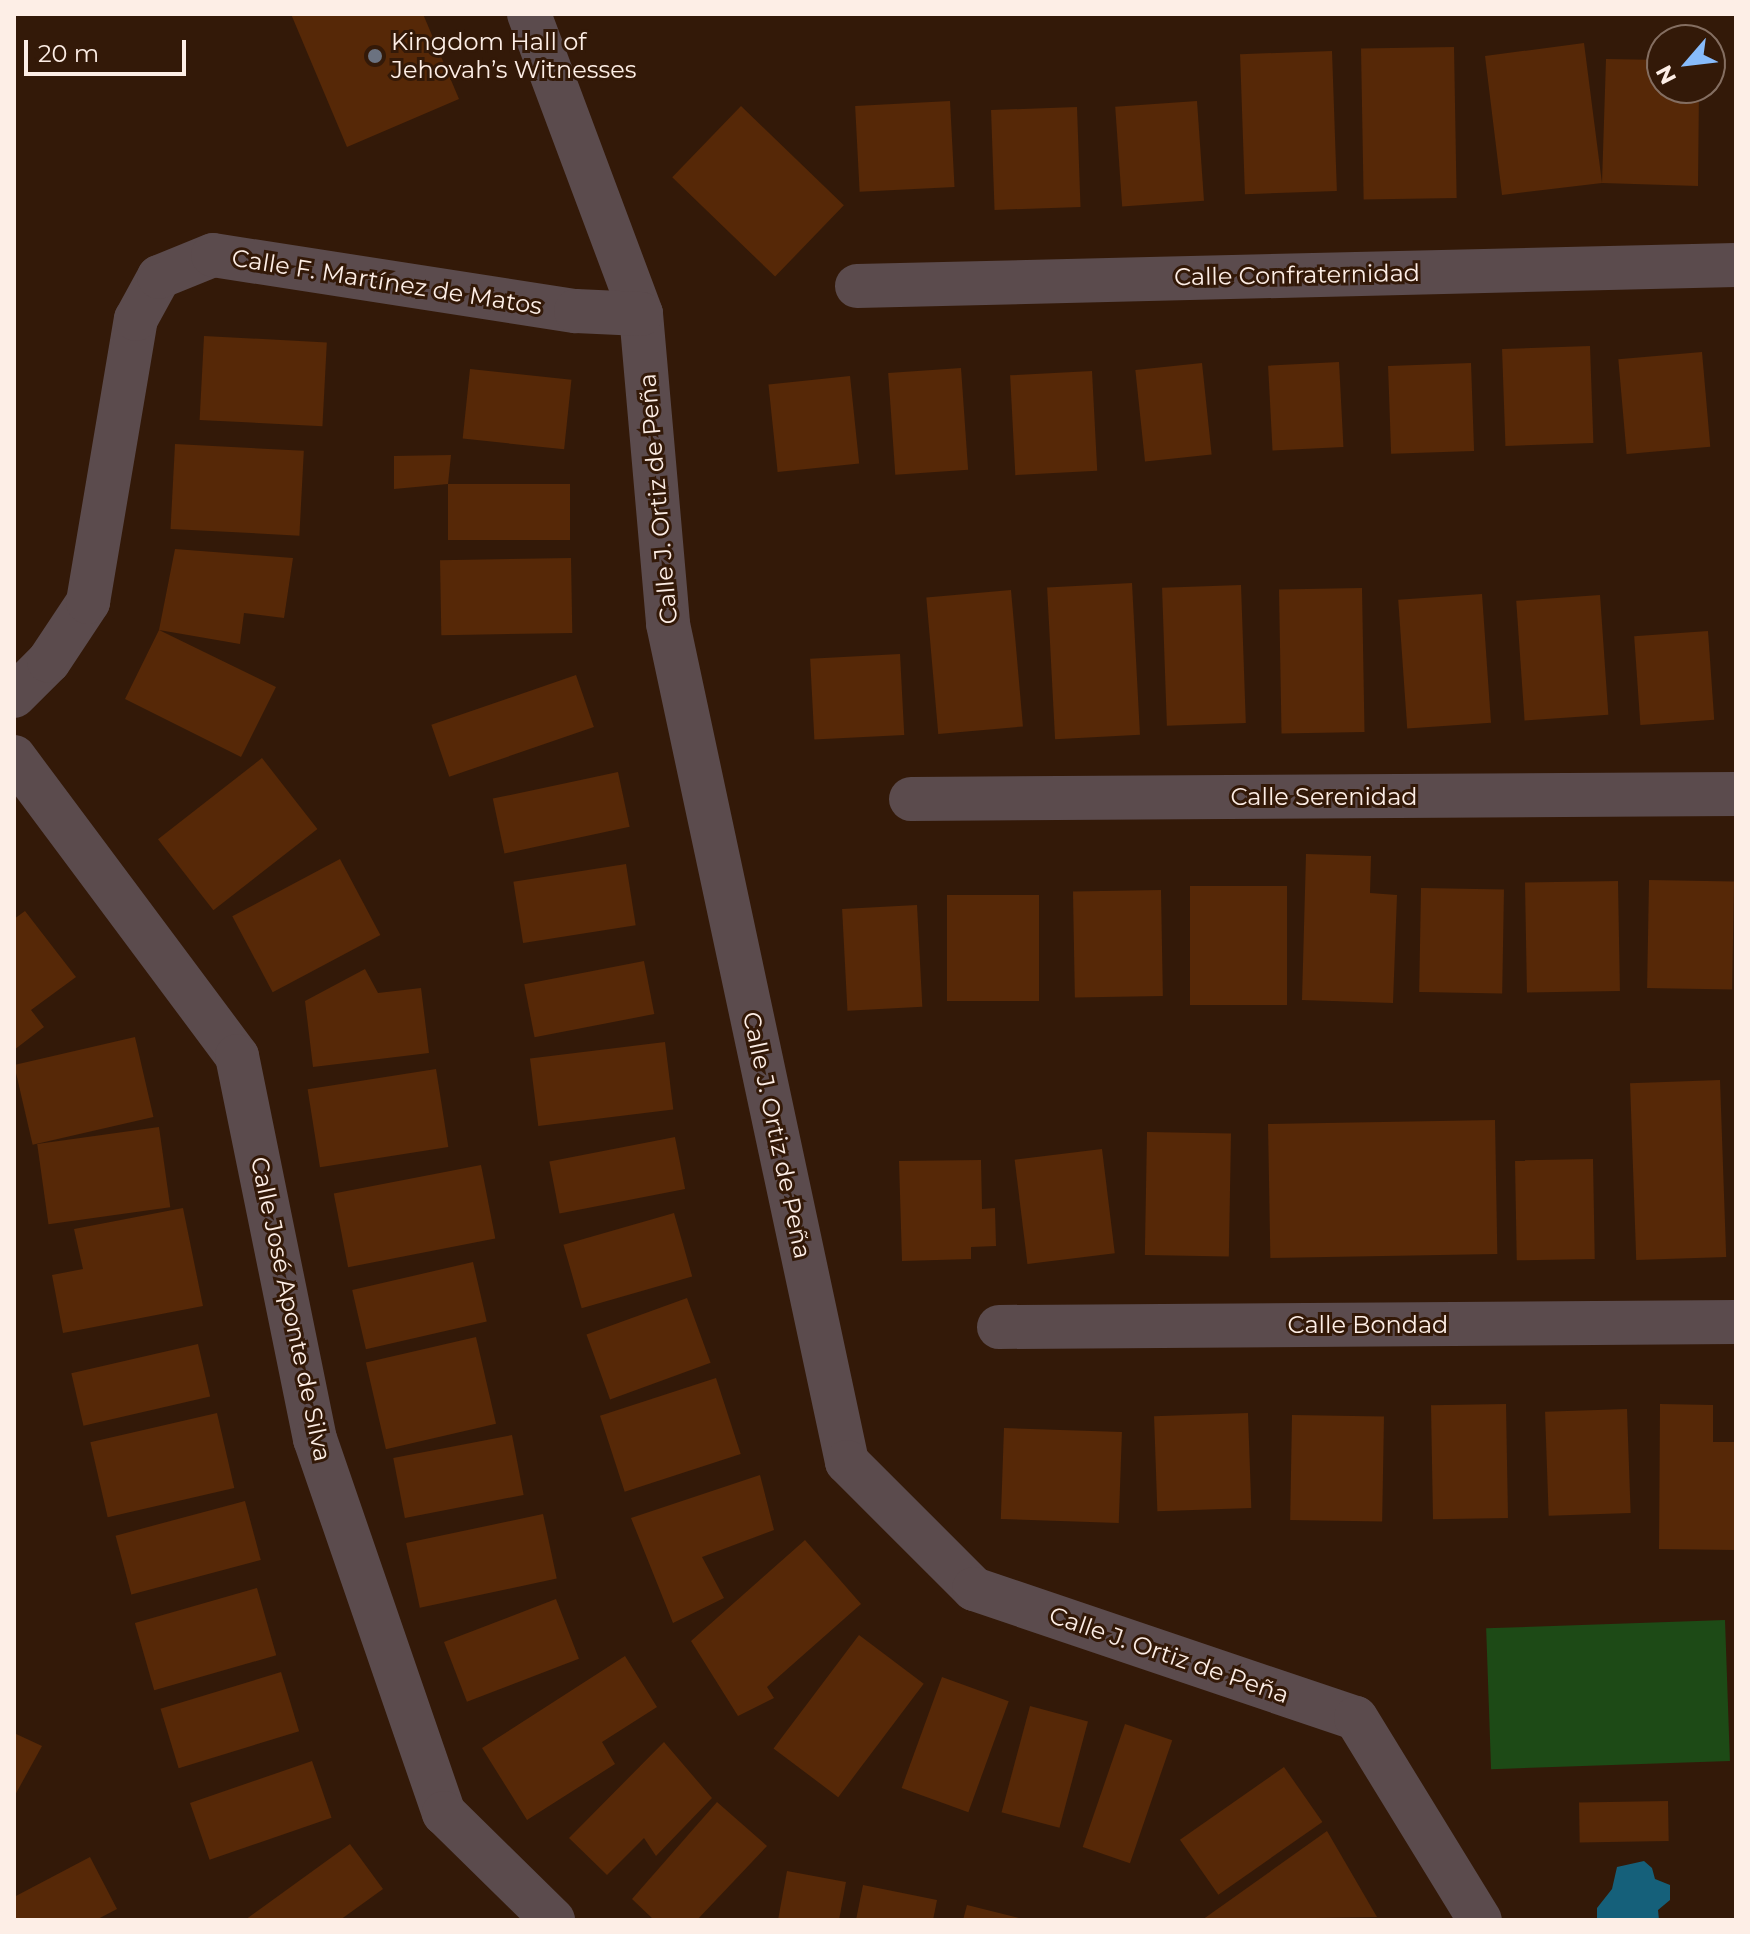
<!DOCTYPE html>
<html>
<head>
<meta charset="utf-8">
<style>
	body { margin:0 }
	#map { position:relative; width:1750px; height:1934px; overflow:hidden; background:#331908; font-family:Montserrat,sans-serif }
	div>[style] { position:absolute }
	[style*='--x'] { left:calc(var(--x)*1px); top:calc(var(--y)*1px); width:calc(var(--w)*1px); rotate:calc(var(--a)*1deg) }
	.green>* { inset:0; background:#1d4a16; transform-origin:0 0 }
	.water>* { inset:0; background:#15607a }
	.building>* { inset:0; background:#562807; transform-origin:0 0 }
	.minor>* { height:44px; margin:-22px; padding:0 22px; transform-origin:22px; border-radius:22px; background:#5b4b4d }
	.dots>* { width:22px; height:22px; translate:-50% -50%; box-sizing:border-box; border:4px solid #331908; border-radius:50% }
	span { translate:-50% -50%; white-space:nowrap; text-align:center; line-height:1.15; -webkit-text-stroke:6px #331908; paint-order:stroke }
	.poi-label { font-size:24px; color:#fdeee6 }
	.left { translate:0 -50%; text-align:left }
	.street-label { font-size:24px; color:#fdeee6 }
	.frame { position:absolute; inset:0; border:16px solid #fdeee6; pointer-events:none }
	.north { position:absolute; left:1646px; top:24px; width:80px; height:80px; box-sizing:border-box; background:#331908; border:2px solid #846e61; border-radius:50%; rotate:242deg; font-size:22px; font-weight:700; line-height:32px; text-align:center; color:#fdeee6 }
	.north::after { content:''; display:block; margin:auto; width:28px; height:36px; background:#87bbfb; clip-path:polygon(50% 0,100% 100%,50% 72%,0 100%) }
	.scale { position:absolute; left:24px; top:40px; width:162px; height:36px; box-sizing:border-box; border:4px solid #fdeee6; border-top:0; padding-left:10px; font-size:24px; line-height:28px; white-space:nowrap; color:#fdeee6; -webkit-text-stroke:6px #331908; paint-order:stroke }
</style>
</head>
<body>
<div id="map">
	<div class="green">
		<div style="left:1725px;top:1620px;width:141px;height:239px;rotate:88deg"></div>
	</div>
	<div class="water">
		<div style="clip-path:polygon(1644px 1861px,1652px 1868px,1655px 1879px,1670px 1885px,1670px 1900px,1658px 1910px,1659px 1920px,1597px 1920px,1597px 1908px,1612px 1889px,1617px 1867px)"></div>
	</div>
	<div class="building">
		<div style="clip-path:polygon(291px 14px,423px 14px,459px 99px,347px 147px)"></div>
		<div style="clip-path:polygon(1584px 43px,1602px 183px,1606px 59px,1662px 60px,1662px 88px,1699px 88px,1698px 186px,1602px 183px,1502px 195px,1485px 56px)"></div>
		<div style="left:1454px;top:47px;width:151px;height:93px;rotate:89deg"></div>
		<div style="left:1332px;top:51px;width:140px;height:92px;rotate:88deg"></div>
		<div style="left:950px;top:101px;width:86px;height:95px;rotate:87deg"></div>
		<div style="left:1197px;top:101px;width:100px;height:82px;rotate:86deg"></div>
		<div style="left:741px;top:106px;width:143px;height:99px;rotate:44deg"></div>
		<div style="left:1077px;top:107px;width:100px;height:86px;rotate:88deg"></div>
		<div style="left:204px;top:336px;width:123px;height:84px;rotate:3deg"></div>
		<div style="left:1590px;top:346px;width:97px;height:88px;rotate:88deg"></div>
		<div style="left:1702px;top:352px;width:95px;height:84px;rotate:85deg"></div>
		<div style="left:1339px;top:362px;width:85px;height:71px;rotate:87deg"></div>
		<div style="left:1202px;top:363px;width:92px;height:67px;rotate:84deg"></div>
		<div style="left:1471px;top:363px;width:88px;height:83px;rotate:88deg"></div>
		<div style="left:961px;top:368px;width:102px;height:73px;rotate:86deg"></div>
		<div style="left:470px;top:369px;width:102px;height:70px;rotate:6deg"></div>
		<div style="left:1092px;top:371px;width:100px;height:82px;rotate:87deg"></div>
		<div style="left:850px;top:376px;width:88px;height:82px;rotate:84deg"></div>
		<div style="left:175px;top:444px;width:129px;height:85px;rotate:3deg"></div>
		<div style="clip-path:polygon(451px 455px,448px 484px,394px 489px,394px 456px)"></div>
		<div style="left:448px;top:484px;width:122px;height:56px"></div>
		<div style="clip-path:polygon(175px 549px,293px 558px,284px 618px,244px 613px,240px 644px,159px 630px,276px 687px,241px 757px,125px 699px,159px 630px)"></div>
		<div style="left:571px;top:558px;width:75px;height:131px;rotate:89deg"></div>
		<div style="left:1132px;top:583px;width:152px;height:85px;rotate:87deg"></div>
		<div style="left:1241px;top:585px;width:138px;height:79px;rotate:88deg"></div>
		<div style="left:1362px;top:588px;width:144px;height:83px;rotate:89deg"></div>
		<div style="left:1011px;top:590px;width:137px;height:85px;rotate:85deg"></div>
		<div style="left:1482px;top:594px;width:129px;height:84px;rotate:86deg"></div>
		<div style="left:1600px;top:595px;width:120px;height:84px;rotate:86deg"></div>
		<div style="left:1708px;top:631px;width:89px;height:74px;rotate:86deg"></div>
		<div style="left:900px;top:654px;width:81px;height:90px;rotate:87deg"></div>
		<div style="left:576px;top:675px;width:55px;height:153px;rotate:71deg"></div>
		<div style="left:262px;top:758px;width:90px;height:132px;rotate:52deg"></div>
		<div style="left:618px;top:772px;width:56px;height:128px;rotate:78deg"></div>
		<div style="clip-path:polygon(1306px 854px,1371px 856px,1370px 893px,1397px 895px,1393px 1003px,1302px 1000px)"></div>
		<div style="left:340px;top:859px;width:86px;height:122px;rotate:62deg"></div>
		<div style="left:626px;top:864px;width:62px;height:114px;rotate:81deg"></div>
		<div style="left:1649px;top:880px;width:85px;height:108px;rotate:1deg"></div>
		<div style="left:1618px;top:881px;width:110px;height:93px;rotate:89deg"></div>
		<div style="left:1190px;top:886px;width:97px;height:119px"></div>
		<div style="left:1421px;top:888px;width:83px;height:104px;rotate:1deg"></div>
		<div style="left:1161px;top:890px;width:106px;height:88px;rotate:89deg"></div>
		<div style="left:947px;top:895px;width:92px;height:106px"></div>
		<div style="left:917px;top:905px;width:102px;height:75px;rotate:87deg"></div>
		<div style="clip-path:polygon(25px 911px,76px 977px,31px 1010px,44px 1027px,14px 1050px,14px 919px)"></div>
		<div style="left:644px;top:961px;width:54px;height:122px;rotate:79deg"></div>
		<div style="clip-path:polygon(365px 969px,378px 993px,421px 988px,429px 1053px,313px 1067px,305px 1001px)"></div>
		<div style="left:135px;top:1037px;width:82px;height:124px;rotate:77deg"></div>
		<div style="left:665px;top:1042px;width:68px;height:136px;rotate:83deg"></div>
		<div style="left:436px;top:1069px;width:79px;height:130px;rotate:81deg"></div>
		<div style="left:1720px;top:1080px;width:177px;height:90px;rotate:88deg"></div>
		<div style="left:1495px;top:1120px;width:134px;height:227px;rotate:89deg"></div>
		<div style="left:159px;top:1127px;width:81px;height:123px;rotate:82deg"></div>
		<div style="left:1147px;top:1132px;width:84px;height:123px;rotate:1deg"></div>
		<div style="left:675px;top:1137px;width:53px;height:128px;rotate:79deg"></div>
		<div style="left:1102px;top:1149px;width:105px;height:88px;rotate:83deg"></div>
		<div style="left:1593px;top:1159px;width:100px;height:78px;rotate:89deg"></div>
		<div style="clip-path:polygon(981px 1160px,982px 1209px,995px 1208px,996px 1246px,971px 1247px,971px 1259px,902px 1261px,899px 1161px)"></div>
		<div style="left:481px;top:1165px;width:75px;height:150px;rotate:79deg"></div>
		<div style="clip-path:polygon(183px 1208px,203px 1306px,63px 1333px,52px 1275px,83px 1269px,74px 1229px)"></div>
		<div style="left:674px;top:1213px;width:66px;height:115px;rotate:74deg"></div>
		<div style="left:473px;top:1262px;width:61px;height:124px;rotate:77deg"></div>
		<div style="left:687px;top:1298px;width:69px;height:107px;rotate:70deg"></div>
		<div style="left:476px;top:1337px;width:89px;height:113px;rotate:77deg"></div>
		<div style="left:198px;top:1344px;width:54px;height:130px;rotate:77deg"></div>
		<div style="left:716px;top:1378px;width:80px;height:122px;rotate:72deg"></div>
		<div style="left:1506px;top:1404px;width:114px;height:75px;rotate:89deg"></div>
		<div style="clip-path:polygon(1660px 1404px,1713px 1405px,1713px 1442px,1736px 1442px,1736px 1550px,1659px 1549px)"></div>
		<div style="left:1627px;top:1409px;width:104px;height:82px;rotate:88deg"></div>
		<div style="left:217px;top:1413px;width:77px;height:130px;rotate:77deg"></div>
		<div style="left:1248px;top:1413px;width:95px;height:94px;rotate:88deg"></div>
		<div style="left:1292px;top:1415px;width:92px;height:105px;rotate:1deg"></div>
		<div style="left:1004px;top:1428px;width:118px;height:91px;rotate:2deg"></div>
		<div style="left:512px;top:1435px;width:61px;height:121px;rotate:79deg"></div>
		<div style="clip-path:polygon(760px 1475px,774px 1530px,702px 1557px,724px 1598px,673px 1623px,631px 1518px)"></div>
		<div style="left:245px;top:1501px;width:61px;height:134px;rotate:75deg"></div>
		<div style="left:543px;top:1514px;width:66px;height:140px;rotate:78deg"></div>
		<div style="clip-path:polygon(805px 1540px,861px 1604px,767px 1687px,774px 1698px,738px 1716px,691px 1641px)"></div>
		<div style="left:257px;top:1588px;width:70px;height:127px;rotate:74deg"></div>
		<div style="left:556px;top:1599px;width:64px;height:120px;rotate:69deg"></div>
		<div style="left:859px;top:1635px;width:81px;height:142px;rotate:37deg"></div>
		<div style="clip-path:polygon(625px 1656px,657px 1707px,602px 1742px,615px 1764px,527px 1820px,482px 1748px)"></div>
		<div style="left:281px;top:1672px;width:62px;height:126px;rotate:73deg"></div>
		<div style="left:942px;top:1677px;width:71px;height:118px;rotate:20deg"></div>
		<div style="left:1030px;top:1706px;width:60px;height:110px;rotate:15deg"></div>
		<div style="left:1125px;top:1724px;width:50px;height:130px;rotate:19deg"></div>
		<div style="clip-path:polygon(14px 1733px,42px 1746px,14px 1797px)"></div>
		<div style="clip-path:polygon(664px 1742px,712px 1798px,656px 1856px,644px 1838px,607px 1875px,569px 1838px)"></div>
		<div style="left:312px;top:1761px;width:60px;height:129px;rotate:71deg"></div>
		<div style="left:1284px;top:1767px;width:67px;height:127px;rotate:55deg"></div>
		<div style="left:1668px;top:1801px;width:40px;height:89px;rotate:89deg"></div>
		<div style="clip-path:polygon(717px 1802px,767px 1846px,697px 1920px,654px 1920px,632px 1899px)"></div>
		<div style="clip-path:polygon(1327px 1831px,1377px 1917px,1202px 1920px)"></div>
		<div style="clip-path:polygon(350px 1844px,383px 1889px,340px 1920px,245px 1920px)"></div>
		<div style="clip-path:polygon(90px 1857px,117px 1909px,96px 1920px,14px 1920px,14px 1897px)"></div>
		<div style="clip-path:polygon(787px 1871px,846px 1882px,839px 1920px,778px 1920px)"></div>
		<div style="clip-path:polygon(863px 1885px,937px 1900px,933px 1920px,856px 1920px)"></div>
		<div style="clip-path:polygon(967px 1905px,1023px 1919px,1023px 1920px,963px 1920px)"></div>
	</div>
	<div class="minor">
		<div style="--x:529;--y:14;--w:320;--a:69.5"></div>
		<div style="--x:641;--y:314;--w:311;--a:85"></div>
		<div style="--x:668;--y:624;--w:857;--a:77.94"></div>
		<div style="--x:847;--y:1462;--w:180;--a:45"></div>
		<div style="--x:974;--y:1589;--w:403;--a:18.7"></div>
		<div style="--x:1356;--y:1718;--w:237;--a:58.5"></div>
		<div style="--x:857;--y:286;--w:879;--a:-1.37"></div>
		<div style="--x:14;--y:696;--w:49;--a:-45"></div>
		<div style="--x:49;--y:661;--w:71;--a:-56.5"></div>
		<div style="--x:88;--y:602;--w:287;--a:-80.4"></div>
		<div style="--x:136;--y:319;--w:48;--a:-61.3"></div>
		<div style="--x:159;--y:277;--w:58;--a:-22.2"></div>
		<div style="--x:213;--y:255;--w:367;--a:8.8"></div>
		<div style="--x:576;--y:311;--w:65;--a:2.6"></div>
		<div style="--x:14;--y:757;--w:373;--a:53.3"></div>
		<div style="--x:237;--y:1056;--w:391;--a:78.5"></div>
		<div style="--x:315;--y:1439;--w:396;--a:71"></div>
		<div style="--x:444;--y:1813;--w:153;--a:44.5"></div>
		<div style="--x:911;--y:799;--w:825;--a:-0.35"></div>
		<div style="--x:999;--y:1327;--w:737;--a:-0.39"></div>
	</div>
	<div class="dots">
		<div style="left:375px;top:56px;background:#6b7280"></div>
	</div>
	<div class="poi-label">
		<span class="left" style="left:391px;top:56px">Kingdom Hall of<br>Jehovah’s Witnesses</span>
	</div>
	<div class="street-label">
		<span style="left:1297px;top:275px;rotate:-1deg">Calle Confraternidad</span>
		<span style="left:387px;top:282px;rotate:9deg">Calle F. Martínez de Matos</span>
		<span style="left:658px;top:499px;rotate:-95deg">Calle J. Ortiz de Peña</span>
		<span style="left:1324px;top:797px">Calle Serenidad</span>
		<span style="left:777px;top:1135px;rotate:78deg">Calle J. Ortiz de Peña</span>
		<span style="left:291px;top:1309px;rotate:78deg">Calle José Aponte de Silva</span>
		<span style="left:1368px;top:1325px">Calle Bondad</span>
		<span style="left:1169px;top:1655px;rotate:19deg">Calle J. Ortiz de Peña</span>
	</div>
	<div class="frame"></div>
	<div class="north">N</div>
	<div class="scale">20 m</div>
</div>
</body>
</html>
